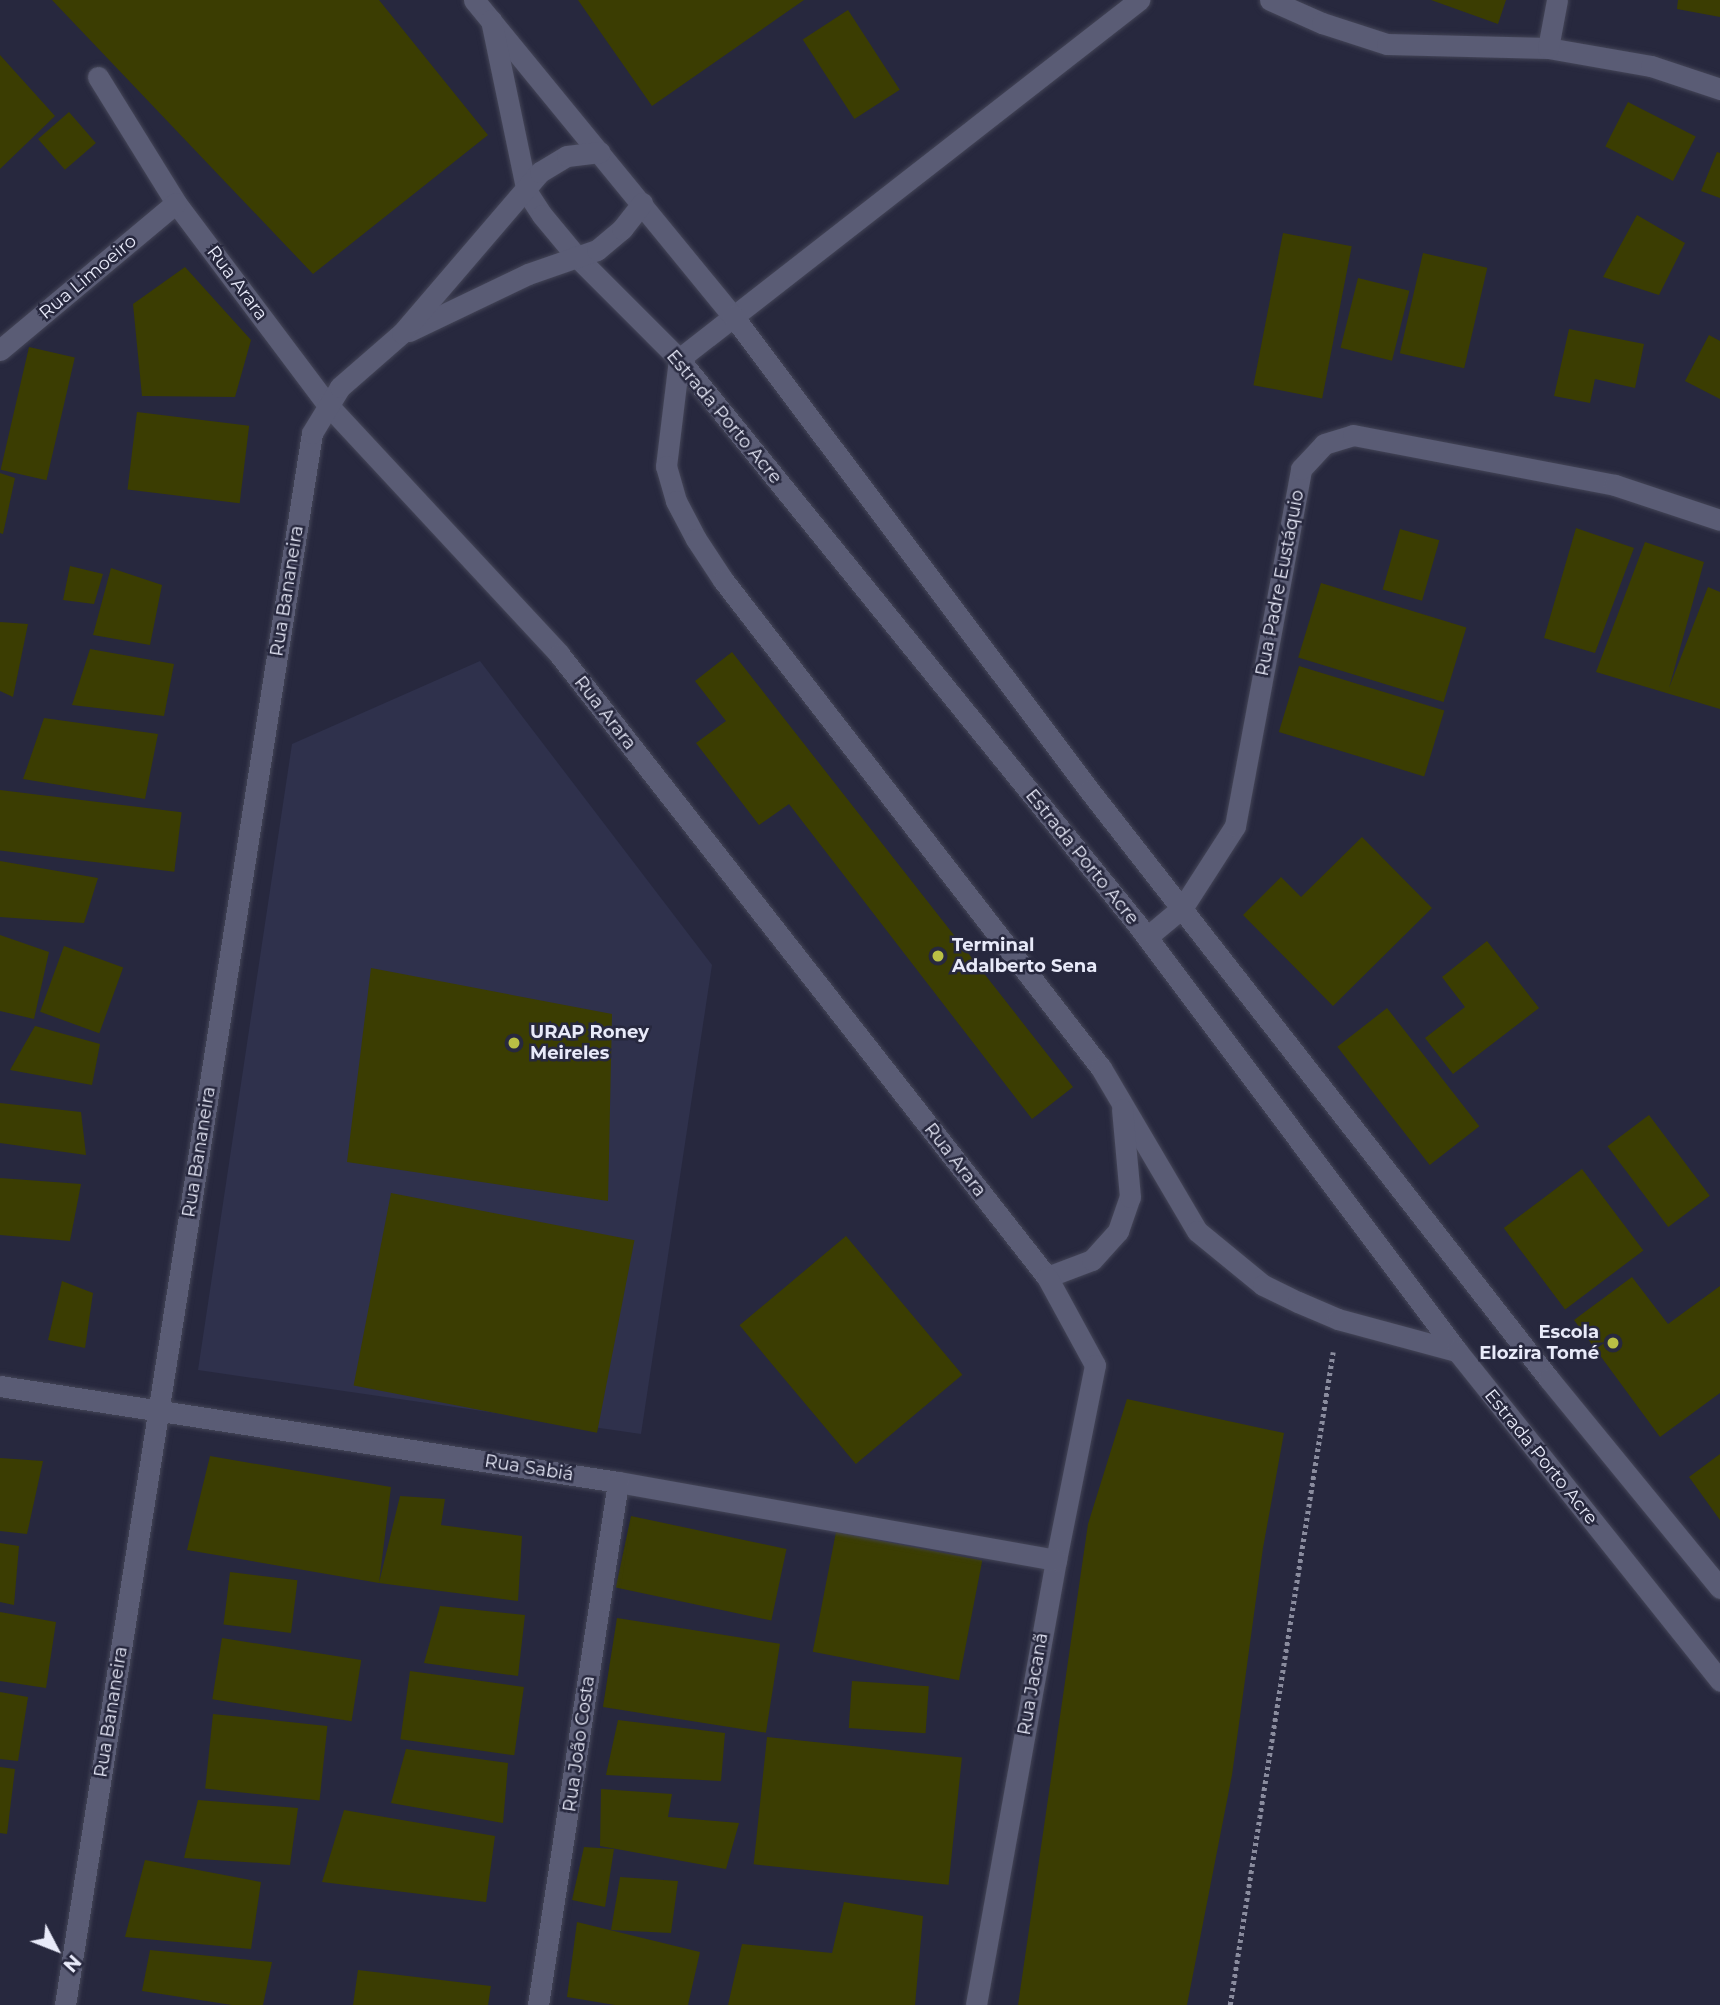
<!DOCTYPE html>
<html>
<head>
<meta charset="utf-8">
<style>
	body { margin:0 }
	#map { position:relative; width:1720px; height:2005px; overflow:hidden; background:#27283e; font-family:Montserrat,sans-serif }
	div>[style] { position:absolute }
	[style*='--x'] { left:calc(var(--x)*1px); top:calc(var(--y)*1px); width:calc(var(--w)*1px); rotate:calc(var(--a)*1deg) }
	.built>* { inset:0; background:#2f314c }
	.building>* { inset:0; background:#3b3d02; transform-origin:0 0 }
	.path>* { height:4.5px; margin-top:-2.25px; transform-origin:0; background:repeating-linear-gradient(90deg,#8a8c9e 0 3.5px,transparent 0 7px) }
	.roads { filter:drop-shadow(0 0 2px #444557) drop-shadow(0 0 2px #444557) }
	.lane>* { height:21px; margin:-10.5px; padding:0 10.5px; transform-origin:10.5px; border-radius:10.5px; background:#5a5c75 }
	.street>* { height:21px; margin:-10.5px; padding:0 10.5px; transform-origin:10.5px; border-radius:10.5px; background:#5a5c75 }
	.secondary>* { height:21px; margin:-10.5px; padding:0 10.5px; transform-origin:10.5px; border-radius:10.5px; background:#5a5c75 }
	.dots>* { width:19px; height:19px; translate:-50% -50%; box-sizing:border-box; border:4px solid #27283e; border-radius:50% }
	span { translate:-50% -50%; white-space:nowrap; text-align:center; line-height:1.15; -webkit-text-stroke:5px #27283e; paint-order:stroke }
	.street-label { font-size:18px; color:#e8eaf9 }
	.poi-label { font-size:18px; color:#e8eaf9; font-weight:700 }
	.left { translate:0 -50%; text-align:left }
	.right { translate:-100% -50%; text-align:right }
	.north { position:absolute; left:21px; top:1914px; width:70px; height:70px; -webkit-text-stroke:5px #27283e; paint-order:stroke; rotate:132deg; font-size:19px; font-weight:700; line-height:28px; text-align:center; color:#e8eaf9 }
	.north::after { content:''; display:block; margin:auto; width:24px; height:32px; background:#e8eaf9; clip-path:polygon(50% 0,100% 100%,50% 72%,0 100%) }
</style>
</head>
<body>
<div id="map">
	<div class="built">
		<div style="clip-path:polygon(480px 661px,712px 965px,641px 1434px,198px 1370px,292px 744px)"></div>
	</div>
	<div class="building">
		<div style="clip-path:polygon(52px 0,379px 0,488px 135px,313px 274px)"></div>
		<div style="clip-path:polygon(578px 0,804px 0,652px 106px)"></div>
		<div style="clip-path:polygon(1431px 0,1506px 0,1498px 24px)"></div>
		<div style="clip-path:polygon(1678px 0,1720px 0,1720px 17px,1677px 9px)"></div>
		<div style="left:848px;top:10px;width:95px;height:54px;rotate:57deg"></div>
		<div style="clip-path:polygon(0 55px,55px 116px,0 169px)"></div>
		<div style="left:1628px;top:102px;width:76px;height:50px;rotate:27deg"></div>
		<div style="left:69px;top:112px;width:41px;height:41px;rotate:49deg"></div>
		<div style="clip-path:polygon(1717px 152px,1720px 153px,1720px 198px,1701px 191px)"></div>
		<div style="clip-path:polygon(1637px 215px,1685px 243px,1659px 295px,1603px 277px)"></div>
		<div style="left:1283px;top:233px;width:70px;height:155px;rotate:11deg"></div>
		<div style="left:1423px;top:253px;width:66px;height:103px;rotate:13deg"></div>
		<div style="clip-path:polygon(185px 267px,251px 340px,235px 397px,142px 396px,133px 304px)"></div>
		<div style="left:1358px;top:278px;width:53px;height:72px;rotate:14deg"></div>
		<div style="clip-path:polygon(1569px 329px,1644px 344px,1635px 388px,1595px 379px,1590px 403px,1554px 396px)"></div>
		<div style="clip-path:polygon(1709px 335px,1720px 341px,1720px 399px,1685px 381px)"></div>
		<div style="left:29px;top:347px;width:47px;height:126px;rotate:13deg"></div>
		<div style="left:137px;top:412px;width:113px;height:78px;rotate:7deg"></div>
		<div style="clip-path:polygon(0 473px,15px 478px,3px 534px,0 533px)"></div>
		<div style="clip-path:polygon(1576px 528px,1634px 548px,1595px 653px,1544px 638px)"></div>
		<div style="left:1400px;top:529px;width:41px;height:63px;rotate:16deg"></div>
		<div style="clip-path:polygon(1645px 542px,1704px 562px,1669px 688px,1708px 587px,1720px 592px,1720px 709px,1596px 672px)"></div>
		<div style="clip-path:polygon(70px 566px,103px 574px,94px 604px,63px 600px)"></div>
		<div style="clip-path:polygon(111px 568px,162px 585px,150px 645px,93px 635px)"></div>
		<div style="left:1321px;top:583px;width:152px;height:78px;rotate:17deg"></div>
		<div style="clip-path:polygon(0 622px,28px 624px,13px 697px,0 691px)"></div>
		<div style="clip-path:polygon(90px 649px,174px 664px,164px 716px,72px 705px)"></div>
		<div style="clip-path:polygon(732px 652px,1073px 1087px,1032px 1119px,789px 804px,759px 825px,696px 743px,726px 721px,695px 681px)"></div>
		<div style="left:1299px;top:666px;width:152px;height:69px;rotate:17deg"></div>
		<div style="clip-path:polygon(44px 718px,158px 734px,145px 799px,23px 779px)"></div>
		<div style="left:0;top:790px;width:183px;height:60px;rotate:7deg"></div>
		<div style="clip-path:polygon(1362px 837px,1432px 908px,1333px 1006px,1243px 915px,1281px 877px,1301px 897px)"></div>
		<div style="clip-path:polygon(0 861px,98px 878px,84px 923px,0 917px)"></div>
		<div style="clip-path:polygon(0 935px,49px 952px,34px 1019px,0 1011px)"></div>
		<div style="clip-path:polygon(1487px 941px,1539px 1008px,1453px 1074px,1425px 1038px,1465px 1007px,1442px 977px)"></div>
		<div style="left:64px;top:946px;width:63px;height:70px;rotate:20deg"></div>
		<div style="clip-path:polygon(371px 968px,612px 1014px,608px 1201px,347px 1162px)"></div>
		<div style="left:1387px;top:1008px;width:150px;height:63px;rotate:52deg"></div>
		<div style="clip-path:polygon(35px 1026px,100px 1044px,92px 1085px,10px 1070px)"></div>
		<div style="clip-path:polygon(0 1103px,81px 1112px,86px 1155px,0 1143px)"></div>
		<div style="left:1649px;top:1115px;width:101px;height:52px;rotate:53deg"></div>
		<div style="left:1582px;top:1169px;width:102px;height:98px;rotate:53deg"></div>
		<div style="clip-path:polygon(0 1178px,81px 1184px,70px 1241px,0 1235px)"></div>
		<div style="left:391px;top:1193px;width:248px;height:196px;rotate:11deg"></div>
		<div style="left:846px;top:1236px;width:181px;height:139px;rotate:50deg"></div>
		<div style="clip-path:polygon(1632px 1277px,1668px 1324px,1720px 1286px,1720px 1393px,1660px 1437px,1574px 1320px)"></div>
		<div style="clip-path:polygon(62px 1281px,93px 1293px,85px 1348px,48px 1340px)"></div>
		<div style="clip-path:polygon(1127px 1399px,1284px 1433px,1263px 1548px,1232px 1775px,1187px 2005px,1018px 2005px,1088px 1524px)"></div>
		<div style="clip-path:polygon(1720px 1454px,1720px 1520px,1689px 1477px)"></div>
		<div style="clip-path:polygon(210px 1456px,391px 1487px,379px 1583px,400px 1496px,445px 1499px,441px 1525px,522px 1536px,518px 1601px,379px 1583px,187px 1550px)"></div>
		<div style="clip-path:polygon(0 1458px,43px 1461px,27px 1534px,0 1531px)"></div>
		<div style="left:631px;top:1516px;width:159px;height:73px;rotate:12deg"></div>
		<div style="left:836px;top:1532px;width:149px;height:122px;rotate:11deg"></div>
		<div style="clip-path:polygon(0 1543px,19px 1546px,14px 1605px,0 1602px)"></div>
		<div style="left:230px;top:1572px;width:68px;height:53px;rotate:7deg"></div>
		<div style="clip-path:polygon(440px 1606px,525px 1615px,518px 1676px,424px 1663px)"></div>
		<div style="clip-path:polygon(0 1612px,56px 1622px,46px 1688px,0 1681px)"></div>
		<div style="left:617px;top:1618px;width:165px;height:90px;rotate:9deg"></div>
		<div style="left:222px;top:1638px;width:141px;height:62px;rotate:9deg"></div>
		<div style="left:410px;top:1671px;width:115px;height:69px;rotate:8deg"></div>
		<div style="left:852px;top:1681px;width:77px;height:47px;rotate:4deg"></div>
		<div style="clip-path:polygon(0 1692px,28px 1697px,18px 1761px,0 1759px)"></div>
		<div style="left:213px;top:1714px;width:115px;height:75px;rotate:6deg"></div>
		<div style="clip-path:polygon(618px 1720px,725px 1733px,721px 1781px,606px 1775px)"></div>
		<div style="left:767px;top:1737px;width:196px;height:128px;rotate:6deg"></div>
		<div style="clip-path:polygon(406px 1749px,508px 1763px,503px 1823px,391px 1803px)"></div>
		<div style="clip-path:polygon(0 1767px,15px 1769px,7px 1834px,0 1833px)"></div>
		<div style="clip-path:polygon(601px 1789px,672px 1794px,668px 1817px,739px 1823px,726px 1869px,600px 1846px)"></div>
		<div style="clip-path:polygon(198px 1800px,298px 1808px,290px 1865px,184px 1858px)"></div>
		<div style="clip-path:polygon(344px 1810px,495px 1836px,486px 1902px,322px 1882px)"></div>
		<div style="clip-path:polygon(584px 1847px,614px 1849px,605px 1907px,572px 1900px)"></div>
		<div style="clip-path:polygon(145px 1860px,261px 1882px,251px 1949px,125px 1937px)"></div>
		<div style="clip-path:polygon(620px 1877px,678px 1881px,671px 1933px,611px 1930px)"></div>
		<div style="clip-path:polygon(844px 1902px,923px 1916px,915px 2005px,728px 2005px,742px 1944px,832px 1953px)"></div>
		<div style="clip-path:polygon(577px 1922px,700px 1952px,688px 2005px,615px 2005px,567px 1997px)"></div>
		<div style="clip-path:polygon(150px 1950px,272px 1962px,263px 2005px,232px 2005px,142px 1991px)"></div>
		<div style="clip-path:polygon(358px 1970px,491px 1986px,488px 2005px,353px 2005px)"></div>
	</div>
	<div class="path">
		<div style="--x:1230;--y:2005;--w:661;--a:-81.04"></div>
	</div>
	<div class="roads">
		<div class="lane">
			<div style="--x:679;--y:359;--w:108;--a:96.9"></div>
			<div style="--x:666;--y:466;--w:36;--a:74"></div>
			<div style="--x:676;--y:501;--w:43;--a:62.2"></div>
			<div style="--x:696;--y:539;--w:49;--a:56.6"></div>
			<div style="--x:723;--y:580;--w:617;--a:52.24"></div>
			<div style="--x:1101;--y:1068;--w:189;--a:59.5"></div>
			<div style="--x:1197;--y:1231;--w:85;--a:39.3"></div>
			<div style="--x:1263;--y:1285;--w:39;--a:26"></div>
			<div style="--x:1298;--y:1302;--w:43;--a:23"></div>
			<div style="--x:1338;--y:1319;--w:123;--a:15.1"></div>
			<div style="--x:1047;--y:1277;--w:48;--a:-20.7"></div>
			<div style="--x:1092;--y:1260;--w:39;--a:-48"></div>
			<div style="--x:1118;--y:1231;--w:36;--a:-71"></div>
			<div style="--x:1130;--y:1197;--w:88;--a:-95.2"></div>
		</div>
		<div class="street">
			<div style="--x:1270;--y:0;--w:57;--a:23.9"></div>
			<div style="--x:1322;--y:23;--w:68;--a:17.9"></div>
			<div style="--x:1387;--y:44;--w:161;--a:1.4"></div>
			<div style="--x:1548;--y:48;--w:105;--a:9.9"></div>
			<div style="--x:1651;--y:66;--w:73;--a:18.4"></div>
			<div style="--x:1548;--y:48;--w:49;--a:-79.4"></div>
			<div style="--x:98;--y:77;--w:148;--a:58.2"></div>
			<div style="--x:176;--y:203;--w:251;--a:53.1"></div>
			<div style="--x:327;--y:404;--w:341;--a:47.1"></div>
			<div style="--x:559;--y:654;--w:791;--a:51.93"></div>
			<div style="--x:1047;--y:1277;--w:100;--a:61.4"></div>
			<div style="--x:1095;--y:1365;--w:199;--a:101.3"></div>
			<div style="--x:1056;--y:1560;--w:452;--a:100.2"></div>
			<div style="--x:0;--y:350;--w:229;--a:-39.9"></div>
			<div style="--x:679;--y:359;--w:584;--a:-37.97"></div>
			<div style="--x:1147;--y:937;--w:47;--a:-39.8"></div>
			<div style="--x:1183;--y:907;--w:96;--a:-57.3"></div>
			<div style="--x:1235;--y:826;--w:363;--a:-79.5"></div>
			<div style="--x:1301;--y:469;--w:34;--a:-47"></div>
			<div style="--x:1324;--y:444;--w:30;--a:-17"></div>
			<div style="--x:1353;--y:435;--w:267;--a:10.8"></div>
			<div style="--x:1615;--y:485;--w:111;--a:18.4"></div>
			<div style="--x:0;--y:1386;--w:625;--a:8.83"></div>
			<div style="--x:618;--y:1482;--w:445;--a:10.1"></div>
			<div style="--x:538;--y:2005;--w:529;--a:-81.3"></div>
		</div>
		<div class="secondary">
			<div style="--x:474;--y:0;--w:409;--a:50.7"></div>
			<div style="--x:733;--y:316;--w:593;--a:53.09"></div>
			<div style="--x:1089;--y:790;--w:747;--a:52.01"></div>
			<div style="--x:1549;--y:1379;--w:270;--a:50.7"></div>
			<div style="--x:491;--y:20;--w:176;--a:78.2"></div>
			<div style="--x:527;--y:192;--w:27;--a:57"></div>
			<div style="--x:542;--y:215;--w:53;--a:50.3"></div>
			<div style="--x:576;--y:256;--w:146;--a:45"></div>
			<div style="--x:679;--y:359;--w:727;--a:50.97"></div>
			<div style="--x:1137;--y:924;--w:534;--a:53.15"></div>
			<div style="--x:1457;--y:1351;--w:422;--a:51.4"></div>
			<div style="--x:409;--y:331;--w:132;--a:-25.6"></div>
			<div style="--x:528;--y:274;--w:73;--a:-19.2"></div>
			<div style="--x:597;--y:250;--w:33;--a:-40"></div>
			<div style="--x:622;--y:229;--w:33;--a:-52"></div>
			<div style="--x:65;--y:2005;--w:1591;--a:-81.07"></div>
			<div style="--x:312;--y:433;--w:54;--a:-58.7"></div>
			<div style="--x:340;--y:387;--w:82;--a:-41.1"></div>
			<div style="--x:402;--y:333;--w:212;--a:-49.4"></div>
			<div style="--x:540;--y:172;--w:31;--a:-31"></div>
			<div style="--x:567;--y:156;--w:33;--a:-7"></div>
		</div>
	</div>
	<div class="dots">
		<div style="left:938px;top:956px;background:#bac045"></div>
		<div style="left:514px;top:1043px;background:#bac045"></div>
		<div style="left:1613px;top:1343px;background:#bac045"></div>
	</div>
	<div class="street-label">
		<span style="left:88px;top:277px;rotate:-40deg">Rua Limoeiro</span>
		<span style="left:237px;top:283px;rotate:53deg">Rua Arara</span>
		<span style="left:724px;top:417px;rotate:50deg">Estrada Porto Acre</span>
		<span style="left:1280px;top:583px;rotate:-79deg">Rua Padre Eustáquio</span>
		<span style="left:287px;top:591px;rotate:-81deg">Rua Bananeira</span>
		<span style="left:605px;top:713px;rotate:52deg">Rua Arara</span>
		<span style="left:1082px;top:857px;rotate:51deg">Estrada Porto Acre</span>
		<span style="left:199px;top:1152px;rotate:-81deg">Rua Bananeira</span>
		<span style="left:955px;top:1160px;rotate:52deg">Rua Arara</span>
		<span style="left:1541px;top:1457px;rotate:51deg">Estrada Porto Acre</span>
		<span style="left:529px;top:1468px;rotate:9deg">Rua Sabiá</span>
		<span style="left:1033px;top:1684px;rotate:-80deg">Rua Jacanã</span>
		<span style="left:111px;top:1712px;rotate:-81deg">Rua Bananeira</span>
		<span style="left:579px;top:1744px;rotate:-82deg">Rua João Costa</span>
	</div>
	<div class="poi-label">
		<span class="left" style="left:952px;top:956px">Terminal<br>Adalberto Sena</span>
		<span class="left" style="left:530px;top:1043px">URAP Roney<br>Meireles</span>
		<span class="right" style="left:1599px;top:1343px">Escola<br>Elozira Tomé</span>
	</div>
	<div class="north">N</div>
</div>
</body>
</html>
